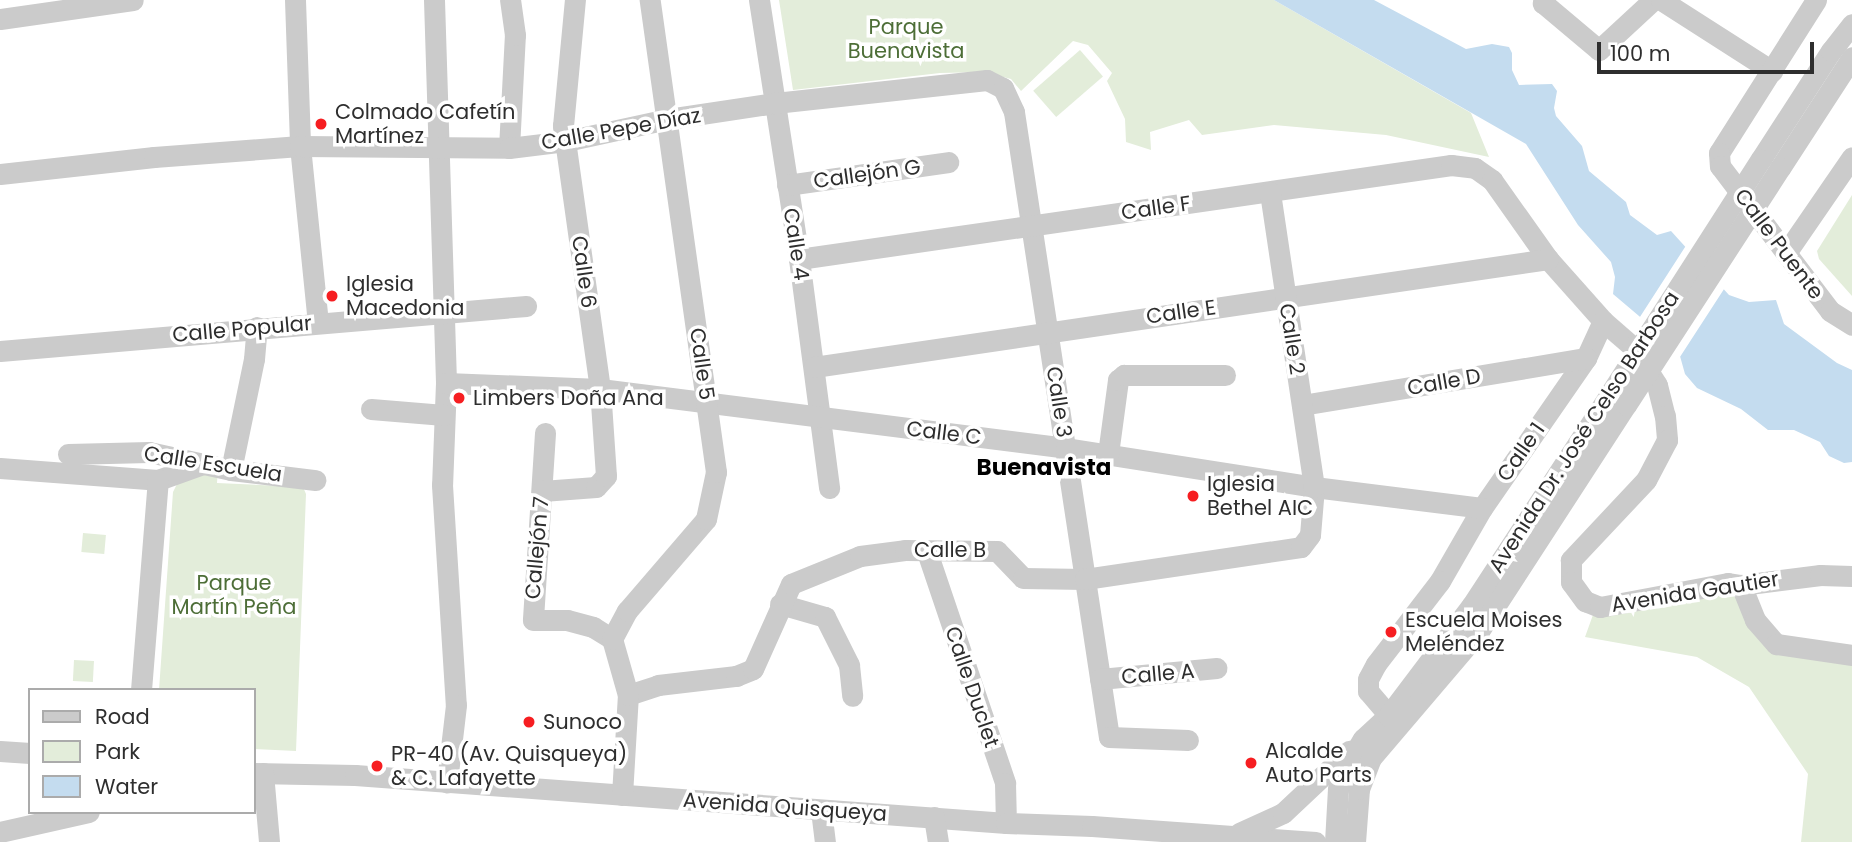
<!DOCTYPE html>
<html>
<head>
<meta charset="utf-8">
<style>
	body { margin:0 }
	#map { position:relative; width:1852px; height:842px; overflow:hidden; background:#fff; font-family:Poppins,sans-serif }
	div>[style] { position:absolute }
	[style*='--x'] { left:calc(var(--x)*1px); top:calc(var(--y)*1px); width:calc(var(--w)*1px); rotate:calc(var(--a)*1deg) }
	.green>* { inset:0; background:#e3edda; transform-origin:0 0 }
	.water>* { inset:0; background:#c4dcef }
	.pier>* { inset:0; background:#fff }
	.minor>* { height:21px; margin:-10.5px; padding:0 10.5px; transform-origin:10.5px; border-radius:10.5px; background:#cbcbcb }
	.minor-bridge>* { height:21px; margin:-10.5px; padding:0 10.5px; transform-origin:10.5px; border-radius:10.5px; background:#cbcbcb }
	.dots>* { width:19px; height:19px; translate:-50% -50%; box-sizing:border-box; border:4px solid #fff; border-radius:50% }
	span { translate:-50% -50%; white-space:nowrap; text-align:center; line-height:1.15; -webkit-text-stroke:7px #fff; paint-order:stroke }
	.park-label { font-size:21px; color:#4d6e37 }
	.poi-label { font-size:21px; color:#2e2e2e }
	.left { translate:0 -50%; text-align:left }
	.street-label { font-size:21px; color:#2e2e2e }
	.neighbourhood-label { font-size:23px; color:#000; font-weight:700 }
	.legend { position:absolute; left:28px; top:688px; width:228px; height:126px; box-sizing:border-box; background:#fff; border:2px solid #ababab; margin:0; padding:9px 12px; list-style:none; font-size:21px; color:#2e2e2e }
	.legend li { display:flex; align-items:center; gap:14px; height:35px }
	.legend b { width:35px; border:2px solid #ababab }
	.scale { position:absolute; left:1597px; top:42px; width:217px; height:32px; box-sizing:border-box; border:4px solid #2e2e2e; border-top:0; padding-left:9px; font-size:21px; line-height:24px; white-space:nowrap; color:#2e2e2e; -webkit-text-stroke:5px #fff; paint-order:stroke }
</style>
</head>
<body>
<div id="map">
	<div class="green">
		<div style="clip-path:polygon(779px 0,1274px 0,1471px 113px,1489px 157px,1386px 135px,1274px 125px,1202px 135px,1189px 120px,1150px 132px,1151px 150px,1126px 142px,1125px 119px,1107px 81px,1112px 73px,1088px 45px,1073px 41px,1021px 91px,1011px 79px,984px 72px,940px 73px,793px 90px)"></div>
		<div style="left:1080px;top:50px;width:35px;height:62px;rotate:49deg"></div>
		<div style="clip-path:polygon(1852px 195px,1852px 296px,1819px 259px,1817px 251px)"></div>
		<div style="clip-path:polygon(218px 468px,217px 483px,303px 487px,306px 494px,296px 751px,254px 749px,254px 690px,159px 690px,173px 492px,180px 478px)"></div>
		<div style="left:83px;top:533px;width:23px;height:19px;rotate:5deg"></div>
		<div style="clip-path:polygon(1731px 588px,1755px 627px,1852px 659px,1852px 842px,1801px 842px,1808px 774px,1749px 687px,1697px 657px,1585px 637px,1594px 612px)"></div>
		<div style="left:74px;top:660px;width:20px;height:21px;rotate:3deg"></div>
	</div>
	<div class="water">
		<div style="clip-path:polygon(1274px 0,1374px 0,1466px 49px,1492px 44px,1509px 47px,1512px 53px,1512px 70px,1519px 85px,1552px 84px,1557px 91px,1554px 108px,1556px 116px,1582px 146px,1589px 171px,1626px 202px,1630px 215px,1657px 235px,1671px 231px,1729px 295px,1749px 302px,1776px 300px,1784px 324px,1837px 363px,1852px 370px,1852px 462px,1844px 463px,1829px 456px,1820px 442px,1794px 430px,1768px 430px,1741px 409px,1697px 388px,1685px 374px,1678px 349px,1613px 294px,1615px 277px,1611px 262px,1578px 225px,1526px 144px)"></div>
	</div>
	<div class="pier">
		<div style="clip-path:polygon(1687px 244px,1726px 286px,1678px 360px,1675px 351px,1638px 320px)"></div>
	</div>
	<div class="minor">
		<div style="--x:295;--y:0;--w:146;--a:88"></div>
		<div style="--x:300;--y:146;--w:177;--a:84.2"></div>
		<div style="--x:434;--y:0;--w:383;--a:88.2"></div>
		<div style="--x:446;--y:383;--w:102;--a:92.2"></div>
		<div style="--x:442;--y:485;--w:220;--a:86.4"></div>
		<div style="--x:456;--y:705;--w:78;--a:96.7"></div>
		<div style="--x:759;--y:0;--w:262;--a:81.2"></div>
		<div style="--x:799;--y:259;--w:231;--a:82.5"></div>
		<div style="--x:1545;--y:0;--w:4;--a:124"></div>
		<div style="--x:1543;--y:3;--w:73;--a:40"></div>
		<div style="--x:1599;--y:50;--w:74;--a:-42.8"></div>
		<div style="--x:1661;--y:0;--w:132;--a:32.6"></div>
		<div style="--x:1816;--y:0;--w:181;--a:122.4"></div>
		<div style="--x:1719;--y:153;--w:13;--a:86"></div>
		<div style="--x:1720;--y:166;--w:182;--a:52.8"></div>
		<div style="--x:1830;--y:311;--w:26;--a:32"></div>
		<div style="--x:0;--y:19;--w:134;--a:-8.1"></div>
		<div style="--x:509;--y:148;--w:113;--a:-87"></div>
		<div style="--x:515;--y:35;--w:35;--a:-98"></div>
		<div style="--x:1761;--y:159;--w:129;--a:-57.1"></div>
		<div style="--x:1831;--y:51;--w:34;--a:-52"></div>
		<div style="--x:1780;--y:168;--w:132;--a:-57"></div>
		<div style="--x:0;--y:174;--w:155;--a:-6.3"></div>
		<div style="--x:154;--y:157;--w:146;--a:-4.3"></div>
		<div style="--x:300;--y:146;--w:209;--a:0.5"></div>
		<div style="--x:509;--y:148;--w:57;--a:-7"></div>
		<div style="--x:566;--y:141;--w:104;--a:-12.2"></div>
		<div style="--x:668;--y:119;--w:108;--a:-8.5"></div>
		<div style="--x:775;--y:103;--w:213;--a:-6.2"></div>
		<div style="--x:987;--y:80;--w:18;--a:27"></div>
		<div style="--x:1003;--y:88;--w:26;--a:65"></div>
		<div style="--x:1014;--y:112;--w:632;--a:81.36"></div>
		<div style="--x:1109;--y:737;--w:79;--a:2.2"></div>
		<div style="--x:787;--y:185;--w:163;--a:-8.1"></div>
		<div style="--x:1786;--y:253;--w:116;--a:-55.5"></div>
		<div style="--x:799;--y:259;--w:659;--a:-8.2"></div>
		<div style="--x:1451;--y:165;--w:24;--a:7"></div>
		<div style="--x:1475;--y:168;--w:21;--a:35"></div>
		<div style="--x:1492;--y:180;--w:97;--a:54.7"></div>
		<div style="--x:1548;--y:259;--w:83;--a:48.4"></div>
		<div style="--x:1603;--y:321;--w:41;--a:114.7"></div>
		<div style="--x:1586;--y:358;--w:183;--a:124.7"></div>
		<div style="--x:1482;--y:508;--w:84;--a:119.9"></div>
		<div style="--x:1440;--y:581;--w:105;--a:127.6"></div>
		<div style="--x:1376;--y:664;--w:17;--a:118"></div>
		<div style="--x:1368;--y:679;--w:12;--a:90"></div>
		<div style="--x:1368;--y:691;--w:45;--a:49.5"></div>
		<div style="--x:1603;--y:321;--w:38;--a:41"></div>
		<div style="--x:1632;--y:346;--w:46;--a:57.3"></div>
		<div style="--x:1657;--y:385;--w:32;--a:76"></div>
		<div style="--x:1665;--y:416;--w:24;--a:85"></div>
		<div style="--x:1667;--y:440;--w:45;--a:117.7"></div>
		<div style="--x:1646;--y:480;--w:110;--a:133.2"></div>
		<div style="--x:1571;--y:560;--w:22;--a:90"></div>
		<div style="--x:1571;--y:582;--w:24;--a:54"></div>
		<div style="--x:1585;--y:601;--w:16;--a:22"></div>
		<div style="--x:1600;--y:607;--w:130;--a:-10.6"></div>
		<div style="--x:1728;--y:583;--w:13;--a:9"></div>
		<div style="--x:1741;--y:585;--w:80;--a:-7.2"></div>
		<div style="--x:1820;--y:575;--w:32;--a:2"></div>
		<div style="--x:0;--y:351;--w:528;--a:-4.89"></div>
		<div style="--x:814;--y:367;--w:742;--a:-8.37"></div>
		<div style="--x:446;--y:383;--w:154;--a:2.2"></div>
		<div style="--x:600;--y:389;--w:470;--a:7.2"></div>
		<div style="--x:1066;--y:448;--w:251;--a:8.9"></div>
		<div style="--x:1314;--y:487;--w:169;--a:7.1"></div>
		<div style="--x:1302;--y:405;--w:288;--a:-9.4"></div>
		<div style="--x:371;--y:409;--w:73;--a:4.7"></div>
		<div style="--x:545;--y:433;--w:187;--a:93.7"></div>
		<div style="--x:533;--y:620;--w:34;--a:0"></div>
		<div style="--x:567;--y:620;--w:27;--a:15"></div>
		<div style="--x:593;--y:627;--w:22;--a:32"></div>
		<div style="--x:68;--y:454;--w:81;--a:-1.4"></div>
		<div style="--x:149;--y:452;--w:84;--a:12.4"></div>
		<div style="--x:231;--y:470;--w:85;--a:6.8"></div>
		<div style="--x:1108;--y:454;--w:75;--a:-82.3"></div>
		<div style="--x:1118;--y:380;--w:8;--a:-40"></div>
		<div style="--x:1124;--y:375;--w:101;--a:0"></div>
		<div style="--x:0;--y:468;--w:158;--a:4.3"></div>
		<div style="--x:158;--y:480;--w:48;--a:-19.6"></div>
		<div style="--x:231;--y:470;--w:113;--a:-78.3"></div>
		<div style="--x:254;--y:359;--w:32;--a:-85"></div>
		<div style="--x:542;--y:491;--w:54;--a:-4.2"></div>
		<div style="--x:596;--y:487;--w:15;--a:-48"></div>
		<div style="--x:606;--y:476;--w:87;--a:-93.9"></div>
		<div style="--x:600;--y:389;--w:266;--a:-98"></div>
		<div style="--x:563;--y:126;--w:127;--a:-84.6"></div>
		<div style="--x:927;--y:552;--w:244;--a:71.3"></div>
		<div style="--x:1005;--y:783;--w:40;--a:88.6"></div>
		<div style="--x:1741;--y:585;--w:38;--a:68"></div>
		<div style="--x:1755;--y:620;--w:32;--a:49"></div>
		<div style="--x:1776;--y:644;--w:77;--a:8.2"></div>
		<div style="--x:780;--y:604;--w:47;--a:16.1"></div>
		<div style="--x:825;--y:617;--w:54;--a:63.4"></div>
		<div style="--x:849;--y:665;--w:31;--a:84"></div>
		<div style="--x:1100;--y:679;--w:117;--a:-5.4"></div>
		<div style="--x:141;--y:690;--w:211;--a:-85.4"></div>
		<div style="--x:628;--y:695;--w:32;--a:-18"></div>
		<div style="--x:658;--y:685;--w:79;--a:-6.6"></div>
		<div style="--x:736;--y:676;--w:18;--a:-22"></div>
		<div style="--x:753;--y:669;--w:93;--a:-65.9"></div>
		<div style="--x:791;--y:584;--w:74;--a:-22.1"></div>
		<div style="--x:860;--y:556;--w:45;--a:-7.6"></div>
		<div style="--x:905;--y:550;--w:92;--a:0.6"></div>
		<div style="--x:997;--y:551;--w:37;--a:46"></div>
		<div style="--x:1023;--y:578;--w:62;--a:0.9"></div>
		<div style="--x:1085;--y:579;--w:218;--a:-8.4"></div>
		<div style="--x:1301;--y:547;--w:15;--a:-53"></div>
		<div style="--x:1310;--y:535;--w:48;--a:-85.2"></div>
		<div style="--x:1314;--y:487;--w:298;--a:-98.5"></div>
		<div style="--x:0;--y:751;--w:30;--a:4"></div>
		<div style="--x:254;--y:773;--w:101;--a:1.1"></div>
		<div style="--x:355;--y:775;--w:653;--a:4.22"></div>
		<div style="--x:1006;--y:823;--w:86;--a:2"></div>
		<div style="--x:1092;--y:826;--w:224;--a:4.1"></div>
		<div style="--x:263;--y:773;--w:69;--a:85"></div>
		<div style="--x:622;--y:795;--w:100;--a:-86.6"></div>
		<div style="--x:628;--y:695;--w:58;--a:-105.9"></div>
		<div style="--x:612;--y:639;--w:32;--a:-62"></div>
		<div style="--x:627;--y:611;--w:121;--a:-49.3"></div>
		<div style="--x:706;--y:519;--w:48;--a:-78"></div>
		<div style="--x:716;--y:472;--w:477;--a:-98"></div>
		<div style="--x:821;--y:810;--w:32;--a:83"></div>
		<div style="--x:934;--y:817;--w:25;--a:81"></div>
		<div style="--x:0;--y:832;--w:91;--a:-12.7"></div>
		<div style="--x:1239;--y:833;--w:48;--a:-24.4"></div>
		<div style="--x:1283;--y:813;--w:91;--a:-43.2"></div>
		<div style="--x:1335;--y:842;--w:53;--a:-86.8"></div>
		<div style="--x:1338;--y:789;--w:29;--a:-68"></div>
		<div style="--x:1349;--y:762;--w:27;--a:-59"></div>
		<div style="--x:1363;--y:739;--w:34;--a:-43"></div>
		<div style="--x:1388;--y:716;--w:139;--a:-52.9"></div>
		<div style="--x:1472;--y:605;--w:252;--a:-56.8"></div>
		<div style="--x:1355;--y:842;--w:53;--a:-85.7"></div>
		<div style="--x:1359;--y:789;--w:33;--a:-69"></div>
		<div style="--x:1371;--y:758;--w:167;--a:-49.6"></div>
		<div style="--x:1479;--y:631;--w:270;--a:-57"></div>
	</div>
	<div class="minor-bridge">
		<div style="--x:1610;--y:394;--w:279;--a:-57.3"></div>
		<div style="--x:1626;--y:405;--w:283;--a:-57"></div>
	</div>
	<div class="dots">
		<div style="left:321px;top:124px;background:#f61e21"></div>
		<div style="left:332px;top:296px;background:#f61e21"></div>
		<div style="left:459px;top:398px;background:#f61e21"></div>
		<div style="left:1193px;top:496px;background:#f61e21"></div>
		<div style="left:1391px;top:632px;background:#f61e21"></div>
		<div style="left:529px;top:722px;background:#f61e21"></div>
		<div style="left:1251px;top:763px;background:#f61e21"></div>
		<div style="left:377px;top:766px;background:#f61e21"></div>
	</div>
	<div class="park-label">
		<span style="left:906px;top:39px">Parque<br>Buenavista</span>
		<span style="left:234px;top:595px">Parque<br>Martín Peña</span>
	</div>
	<div class="poi-label">
		<span class="left" style="left:335px;top:124px">Colmado Cafetín<br>Martínez</span>
		<span class="left" style="left:346px;top:296px">Iglesia<br>Macedonia</span>
		<span class="left" style="left:473px;top:398px">Limbers Doña Ana</span>
		<span class="left" style="left:1207px;top:496px">Iglesia<br>Bethel AIC</span>
		<span class="left" style="left:1405px;top:632px">Escuela Moises<br>Meléndez</span>
		<span class="left" style="left:543px;top:722px">Sunoco</span>
		<span class="left" style="left:1265px;top:763px">Alcalde<br>Auto Parts</span>
		<span class="left" style="left:391px;top:766px">PR-40 (Av. Quisqueya)<br>&amp; C. Lafayette</span>
	</div>
	<div class="street-label">
		<span style="left:621px;top:129px;rotate:-10deg">Calle Pepe Díaz</span>
		<span style="left:867px;top:174px;rotate:-8deg">Callejón G</span>
		<span style="left:1156px;top:208px;rotate:-8deg">Calle F</span>
		<span style="left:796px;top:244px;rotate:81deg">Calle 4</span>
		<span style="left:1779px;top:244px;rotate:53deg">Calle Puente</span>
		<span style="left:584px;top:272px;rotate:82deg">Calle 6</span>
		<span style="left:1181px;top:312px;rotate:-8deg">Calle E</span>
		<span style="left:242px;top:329px;rotate:-5deg">Calle Popular</span>
		<span style="left:1292px;top:339px;rotate:81deg">Calle 2</span>
		<span style="left:702px;top:364px;rotate:82deg">Calle 5</span>
		<span style="left:1444px;top:382px;rotate:-10deg">Calle D</span>
		<span style="left:1059px;top:402px;rotate:81deg">Calle 3</span>
		<span style="left:1584px;top:432px;rotate:-57deg">Avenida Dr. José Celso Barbosa</span>
		<span style="left:944px;top:433px;rotate:7deg">Calle C</span>
		<span style="left:1521px;top:452px;rotate:-55deg">Calle 1</span>
		<span style="left:213px;top:464px;rotate:9deg">Calle Escuela</span>
		<span style="left:537px;top:548px;rotate:-85deg">Callejón 7</span>
		<span style="left:950px;top:550px">Calle B</span>
		<span style="left:1695px;top:592px;rotate:-9deg">Avenida Gautier</span>
		<span style="left:1158px;top:674px;rotate:-5deg">Calle A</span>
		<span style="left:972px;top:687px;rotate:71deg">Calle Duclet</span>
		<span style="left:785px;top:807px;rotate:4deg">Avenida Quisqueya</span>
	</div>
	<div class="neighbourhood-label">
		<span style="left:1044px;top:467px">Buenavista</span>
	</div>
	<ul class="legend">
	<li><b style="height:9px;background:#cbcbcb"></b>Road</li>
	<li><b style="height:19px;background:#e3edda"></b>Park</li>
	<li><b style="height:19px;background:#c4dcef"></b>Water</li>
	</ul>
	<div class="scale">100 m</div>
</div>
</body>
</html>
